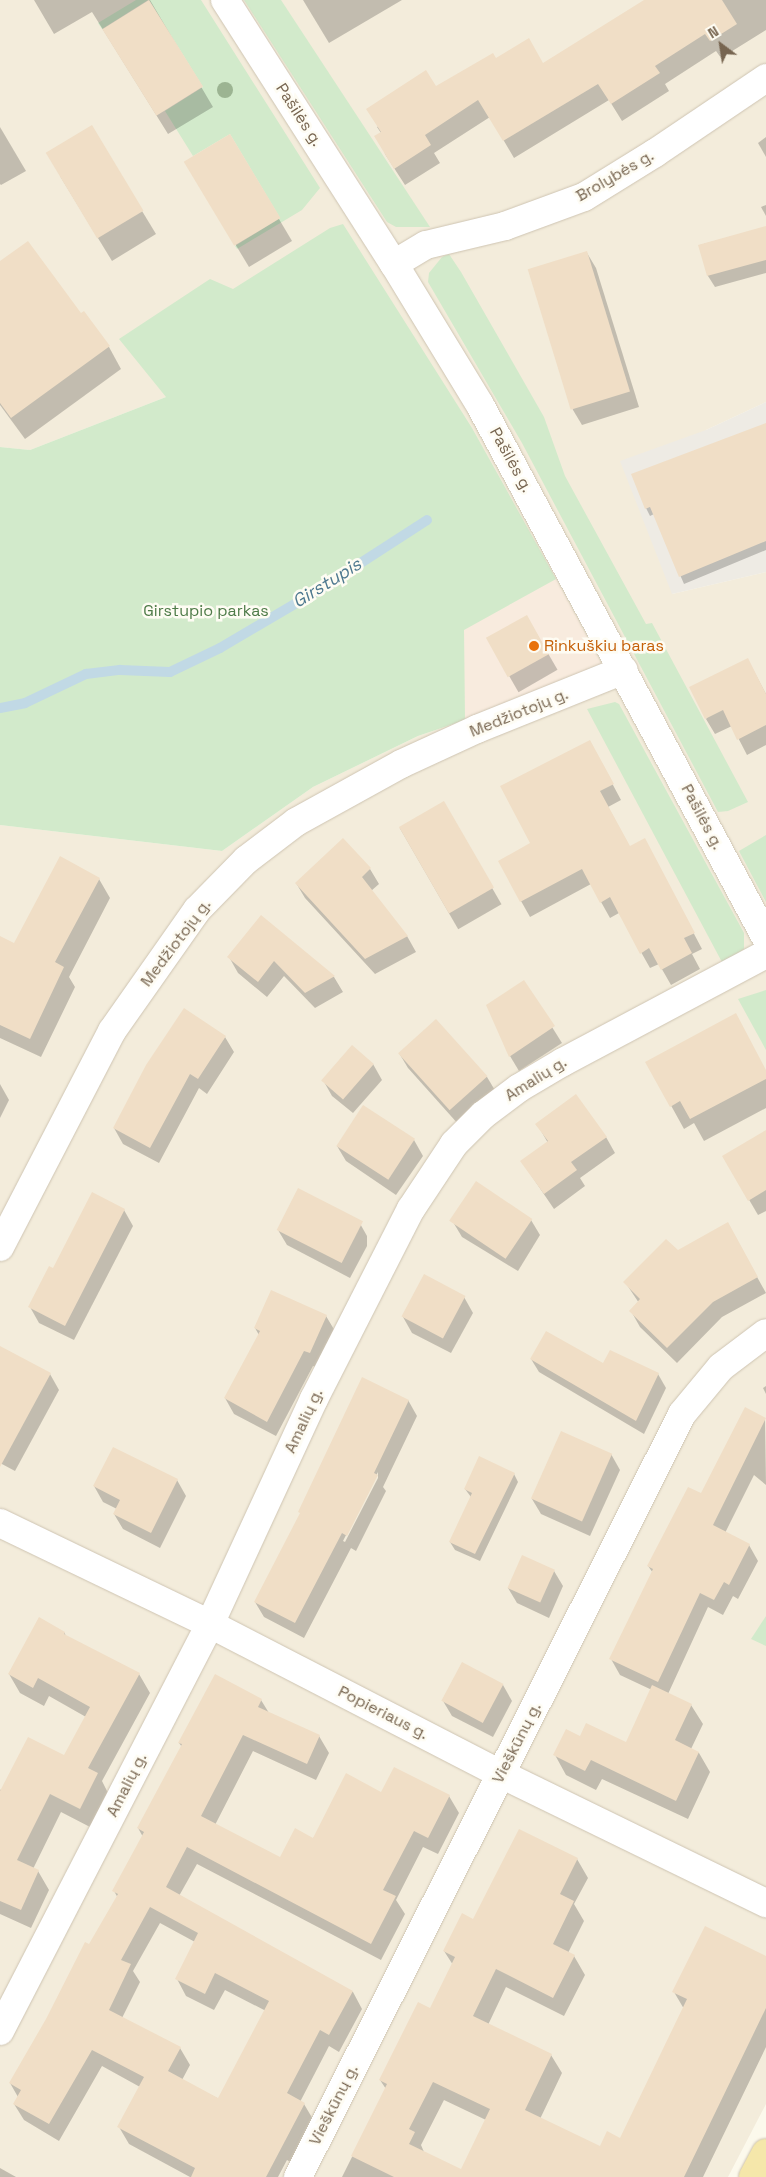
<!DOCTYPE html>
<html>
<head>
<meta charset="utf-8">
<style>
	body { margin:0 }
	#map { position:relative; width:766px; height:2177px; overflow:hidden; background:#fcf9ec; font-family:"Space Grotesk",sans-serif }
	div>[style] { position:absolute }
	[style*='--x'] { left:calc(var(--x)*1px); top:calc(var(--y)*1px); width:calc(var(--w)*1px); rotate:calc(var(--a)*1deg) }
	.residential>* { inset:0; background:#f3ecdb }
	.commercial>* { inset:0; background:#f8ebde }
	.industrial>* { inset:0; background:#eeebe4 }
	.green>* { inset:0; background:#d2eacb }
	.shadow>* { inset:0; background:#0003; transform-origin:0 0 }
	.stream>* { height:10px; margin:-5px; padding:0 5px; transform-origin:5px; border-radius:5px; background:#c1d9e5 }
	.building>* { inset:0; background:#f0dec6; transform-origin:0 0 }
	.roads { filter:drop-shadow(0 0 1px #cec4b2) drop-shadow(0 0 1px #cec4b2) }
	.street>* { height:28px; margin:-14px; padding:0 14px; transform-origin:14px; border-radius:14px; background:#fff }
	.primary>* { height:28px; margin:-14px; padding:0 14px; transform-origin:14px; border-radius:14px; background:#f5e7aa }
	.trees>* { width:16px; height:16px; margin:-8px; border-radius:50%; background:#9cb492 }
	.dots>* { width:14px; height:14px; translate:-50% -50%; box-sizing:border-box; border:2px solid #fefcf3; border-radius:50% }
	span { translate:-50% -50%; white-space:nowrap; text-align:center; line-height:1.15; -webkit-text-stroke:5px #fefcf3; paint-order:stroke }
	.street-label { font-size:16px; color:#776550 }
	.park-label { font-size:16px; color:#4e7b48 }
	.food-label { font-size:16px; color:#c56008 }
	.left { translate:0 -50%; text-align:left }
	.water-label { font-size:18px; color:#4d788f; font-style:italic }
	.north { position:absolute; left:696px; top:20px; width:50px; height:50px; -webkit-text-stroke:4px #fefcf3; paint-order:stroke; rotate:329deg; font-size:14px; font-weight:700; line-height:20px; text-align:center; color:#776550 }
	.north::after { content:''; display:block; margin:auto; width:18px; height:22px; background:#776550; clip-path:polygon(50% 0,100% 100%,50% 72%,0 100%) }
</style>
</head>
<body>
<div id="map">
	<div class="residential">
		<div style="clip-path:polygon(0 0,766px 0,766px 402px,706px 430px,672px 594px,766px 572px,766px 2104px,728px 2177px,0 2177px,0 825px,222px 851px,313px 787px,418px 736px,465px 720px,166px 397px,30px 450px,0 447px)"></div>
	</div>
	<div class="commercial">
		<div style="clip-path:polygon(556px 579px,602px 665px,465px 720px,464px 630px)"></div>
	</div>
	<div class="industrial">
		<div style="clip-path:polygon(766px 402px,766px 572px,672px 594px,620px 461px,706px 430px)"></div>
	</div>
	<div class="green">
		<div style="clip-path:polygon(136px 0,148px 0,102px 29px,98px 23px)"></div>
		<div style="clip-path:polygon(149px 0,201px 0,320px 188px,302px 210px,237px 249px,235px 246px,280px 218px,230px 134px,193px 156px,165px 111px,203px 87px)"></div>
		<div style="clip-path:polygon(244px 0,281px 0,430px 227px,396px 227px,387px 222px)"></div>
		<div style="clip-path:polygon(343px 224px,472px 428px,556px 579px,464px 630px,465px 720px,418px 736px,313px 787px,222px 851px,0 825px,0 447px,30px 450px,166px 397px,119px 339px,210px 279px,233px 289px,330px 228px)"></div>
		<div style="clip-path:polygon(449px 254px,461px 272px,544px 417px,565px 476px,646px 624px,652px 623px,748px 802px,728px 811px,718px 812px,522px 443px,428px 282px,429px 273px,442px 257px)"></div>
		<div style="clip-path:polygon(615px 702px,619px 704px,744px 933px,744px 949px,723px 964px,587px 709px)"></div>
		<div style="clip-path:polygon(766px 835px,766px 902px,739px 851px)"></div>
		<div style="clip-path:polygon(766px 990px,766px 1050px,738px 999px)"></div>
		<div style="clip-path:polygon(766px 1616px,766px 1646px,751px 1639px)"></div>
	</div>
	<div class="shadow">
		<div style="clip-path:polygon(34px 0,150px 0,213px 107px,168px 134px,92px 12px,54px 34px)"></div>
		<div style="clip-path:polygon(303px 0,402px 0,329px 43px)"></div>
		<div style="clip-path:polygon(646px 0,766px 0,766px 30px,721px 58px,716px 51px,665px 84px,669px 91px,622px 121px,609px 100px,514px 158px,490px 117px,434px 153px,440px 163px,405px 185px,385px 154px,381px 133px,377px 127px,436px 88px,495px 60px,543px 64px)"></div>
		<div style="clip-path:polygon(0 127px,26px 171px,1px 185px,0 184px)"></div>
		<div style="clip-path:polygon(91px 127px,156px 234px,112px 261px,60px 176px)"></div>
		<div style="clip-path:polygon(229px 135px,292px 241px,249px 267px,199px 184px)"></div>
		<div style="clip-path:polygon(766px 137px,766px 157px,758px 143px)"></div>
		<div style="clip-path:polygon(766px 205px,766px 216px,761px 207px)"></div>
		<div style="clip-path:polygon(766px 227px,766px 273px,715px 287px,708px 276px,700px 245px)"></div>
		<div style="clip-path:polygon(587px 253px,596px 268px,639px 407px,582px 425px,573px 410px,529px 271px)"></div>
		<div style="clip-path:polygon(0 263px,81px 315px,109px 347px,121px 369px,25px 439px,0 405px)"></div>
		<div style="clip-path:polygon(766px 424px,766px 550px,684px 584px,654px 514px,650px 516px,646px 508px)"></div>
		<div style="left:527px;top:617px;width:61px;height:45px;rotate:60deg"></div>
		<div style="clip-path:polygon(748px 660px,766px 694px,766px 745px,747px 755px,732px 726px,715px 734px,706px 719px)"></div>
		<div style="clip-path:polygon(598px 757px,621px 800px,608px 807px,630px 848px,653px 856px,702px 949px,692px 954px,700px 969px,671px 985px,659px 964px,650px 968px,619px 913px,610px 918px,591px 884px,530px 917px,521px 901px,532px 844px)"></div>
		<div style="left:443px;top:803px;width:117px;height:50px;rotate:60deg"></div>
		<div style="clip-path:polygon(370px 869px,379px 884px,371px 891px,407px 936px,416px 952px,375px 974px,305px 898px,296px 883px)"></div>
		<div style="clip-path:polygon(99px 879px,110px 898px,69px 977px,75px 987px,41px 1057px,0 1038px,0 938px,14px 944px)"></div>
		<div style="clip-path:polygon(261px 917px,334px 977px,343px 992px,315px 1008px,284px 976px,267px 997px,238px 973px,229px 957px)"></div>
		<div style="clip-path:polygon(524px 982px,562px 1043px,519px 1071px,510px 1056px)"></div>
		<div style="clip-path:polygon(225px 1037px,234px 1052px,207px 1094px,199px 1088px,159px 1163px,123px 1144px,114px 1128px)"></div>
		<div style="clip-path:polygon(399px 1053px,487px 1077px,496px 1092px,459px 1125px,408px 1068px)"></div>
		<div style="clip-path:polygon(647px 1062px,766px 1071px,766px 1108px,704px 1141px,694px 1123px,684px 1129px)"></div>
		<div style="clip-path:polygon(373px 1064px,382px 1080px,353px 1113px,332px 1096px,323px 1080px)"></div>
		<div style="clip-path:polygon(0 1084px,9px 1100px,0 1118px)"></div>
		<div style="clip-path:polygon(537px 1124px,606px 1137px,615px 1153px,580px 1178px,585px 1186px,554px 1209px,522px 1162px,548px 1143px)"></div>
		<div style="clip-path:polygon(766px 1131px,766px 1211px,758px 1215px,724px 1157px)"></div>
		<div style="clip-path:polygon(414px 1140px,423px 1156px,396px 1195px,346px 1161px,337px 1146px)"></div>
		<div style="clip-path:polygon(124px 1210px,133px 1226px,74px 1340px,39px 1323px,30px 1307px,54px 1270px)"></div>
		<div style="clip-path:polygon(358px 1220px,367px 1236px,367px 1246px,350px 1278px,287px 1245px,278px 1230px)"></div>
		<div style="clip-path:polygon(531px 1220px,540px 1235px,518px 1271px,462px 1237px,453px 1222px)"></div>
		<div style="clip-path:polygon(736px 1239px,766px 1293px,722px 1317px,677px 1363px,640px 1327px,631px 1311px,639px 1303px,625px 1282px,677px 1252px)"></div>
		<div style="clip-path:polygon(464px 1297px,473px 1313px,451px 1353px,412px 1333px,403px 1317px)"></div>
		<div style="clip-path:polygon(326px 1316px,335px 1331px,319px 1368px,313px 1366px,276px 1436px,234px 1414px,225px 1398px,259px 1335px,255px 1328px)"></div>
		<div style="clip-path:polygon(8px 1351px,50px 1374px,59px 1390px,15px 1471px,0 1463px,0 1366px)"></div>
		<div style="clip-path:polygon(531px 1359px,603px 1365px,658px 1374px,666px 1388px,644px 1434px,539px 1372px)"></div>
		<div style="clip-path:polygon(766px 1386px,766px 1394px,763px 1388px)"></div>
		<div style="clip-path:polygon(evenodd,408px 1400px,417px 1416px,383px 1487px,386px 1491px,356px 1551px,351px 1548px,304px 1638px,264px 1617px,255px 1602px,301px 1514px,408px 1400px,378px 1472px,378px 1478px,345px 1542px,343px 1541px,378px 1472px)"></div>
		<div style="clip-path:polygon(765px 1419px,766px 1485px,754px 1475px,725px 1533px,749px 1545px,758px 1561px,738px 1599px,733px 1596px,723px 1615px,708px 1607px,668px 1694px,691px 1705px,703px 1724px,691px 1749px,699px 1753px,710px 1772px,688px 1819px,602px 1779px,596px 1790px,566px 1775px,555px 1755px,580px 1737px,626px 1744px,652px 1690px,620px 1675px,611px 1659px,653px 1573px,648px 1566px,701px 1494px)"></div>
		<div style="clip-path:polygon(611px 1454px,620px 1470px,590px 1536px,541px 1514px,532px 1499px)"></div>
		<div style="clip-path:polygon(514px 1474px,518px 1482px,480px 1561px,455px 1550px,450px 1542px,471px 1497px,465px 1489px)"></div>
		<div style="clip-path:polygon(177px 1480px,186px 1496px,160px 1548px,123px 1529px,114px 1514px,117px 1509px,103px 1502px,94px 1486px)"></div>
		<div style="clip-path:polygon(554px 1571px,563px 1586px,549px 1618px,517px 1603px,508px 1588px)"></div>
		<div style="clip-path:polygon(64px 1632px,66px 1636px,139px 1674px,150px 1693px,102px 1781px,108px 1793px,90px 1827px,61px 1812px,33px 1869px,38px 1871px,49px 1890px,31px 1928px,0 1914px,0 1790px,64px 1757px,86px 1717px,49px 1696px,44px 1706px,20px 1693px,9px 1674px)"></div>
		<div style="clip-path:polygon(503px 1685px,512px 1701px,493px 1737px,452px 1716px,443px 1701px)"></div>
		<div style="clip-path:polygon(evenodd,261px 1700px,269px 1713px,319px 1736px,329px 1753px,316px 1780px,253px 1751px,215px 1825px,281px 1859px,382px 1793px,449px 1796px,459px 1813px,438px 1854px,423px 1847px,396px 1900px,405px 1914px,381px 1960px,197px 1864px,179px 1896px,353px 1992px,362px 2009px,339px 2052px,329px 2046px,300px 2102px,304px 2104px,314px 2121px,292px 2163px,287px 2160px,278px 2177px,190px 2177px,129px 2144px,119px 2127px,140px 2087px,102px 2066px,59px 2141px,24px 2120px,14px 2104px,18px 2097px,10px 2083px,118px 1898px,114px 1891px,143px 1837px,138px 1828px,182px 1747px,179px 1743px,261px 1700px,160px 1923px,195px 1942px,177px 1979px,186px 1996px,214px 2010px,225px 1990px,266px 2011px,219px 2099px,182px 2080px,190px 2065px,180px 2048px,122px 2018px,140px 1982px,133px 1971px,160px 1923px)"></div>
		<div style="clip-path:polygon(evenodd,577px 1859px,588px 1878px,574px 1904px,584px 1921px,568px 1953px,574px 1956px,585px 1975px,564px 2016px,506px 1987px,488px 2025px,551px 2055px,562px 2073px,540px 2119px,600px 2148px,621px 2139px,684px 2009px,674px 1992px,766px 1957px,766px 2047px,703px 2177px,342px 2177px,386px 2089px,380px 2080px,430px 2010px,453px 1965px,444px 1951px,474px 1920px,577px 1859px,444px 2100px,486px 2120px,462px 2171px,424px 2152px,421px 2145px,444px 2100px)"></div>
		<div style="clip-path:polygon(0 2168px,16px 2177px,0 2177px)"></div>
	</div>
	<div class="stream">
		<div style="--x:0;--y:708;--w:25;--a:-11"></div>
		<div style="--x:25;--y:703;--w:68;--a:-25.4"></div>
		<div style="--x:86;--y:674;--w:34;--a:-7"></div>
		<div style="--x:120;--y:670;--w:50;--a:2.3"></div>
		<div style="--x:170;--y:672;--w:55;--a:-25.6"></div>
		<div style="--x:220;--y:648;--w:118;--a:-30.5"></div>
		<div style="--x:322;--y:588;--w:125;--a:-32.9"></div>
	</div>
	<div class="building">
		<div style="left:149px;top:0;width:102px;height:55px;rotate:58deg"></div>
		<div style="clip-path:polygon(644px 0,722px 0,737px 24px,710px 41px,705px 34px,655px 66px,660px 73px,611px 104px,598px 84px,503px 141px,478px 100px,425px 135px,431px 145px,394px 169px,374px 136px,381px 132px,366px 109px,426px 70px,436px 86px,493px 53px,496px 58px,529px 38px,543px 63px)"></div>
		<div style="left:92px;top:125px;width:100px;height:54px;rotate:59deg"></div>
		<div style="left:230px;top:134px;width:98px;height:54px;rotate:59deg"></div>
		<div style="clip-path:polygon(766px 226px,766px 260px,707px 276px,698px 245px)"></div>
		<div style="clip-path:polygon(28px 241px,81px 313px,84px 311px,110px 346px,11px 418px,0 403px,0 261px)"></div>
		<div style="left:587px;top:251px;width:147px;height:62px;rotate:73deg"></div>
		<div style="clip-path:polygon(766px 423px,766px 541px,679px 577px,650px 507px,645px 509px,631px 474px)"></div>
		<div style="left:527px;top:615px;width:45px;height:47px;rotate:61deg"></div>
		<div style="clip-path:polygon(748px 658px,766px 694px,766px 725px,737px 740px,723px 710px,705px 719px,689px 687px)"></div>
		<div style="clip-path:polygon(590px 740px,614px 784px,600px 791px,630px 846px,645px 838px,695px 933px,684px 938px,692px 953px,661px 970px,649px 948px,640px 954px,610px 897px,600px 903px,582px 869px,520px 902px,498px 861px,530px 843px,500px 786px)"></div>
		<div style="left:444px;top:801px;width:100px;height:52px;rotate:60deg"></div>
		<div style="clip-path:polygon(343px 838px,371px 868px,362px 877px,408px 936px,365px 959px,295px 883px)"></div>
		<div style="clip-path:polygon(60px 856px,100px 878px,55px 962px,64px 967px,30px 1039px,0 1025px,0 936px,14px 943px)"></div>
		<div style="clip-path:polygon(261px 915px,335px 976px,305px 993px,274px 961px,258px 982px,227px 957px)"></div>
		<div style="clip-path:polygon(524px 980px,555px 1026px,509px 1057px,486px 1005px)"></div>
		<div style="clip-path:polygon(184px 1008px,226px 1036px,198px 1079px,190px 1074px,150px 1148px,113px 1128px,146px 1065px)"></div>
		<div style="clip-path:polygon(736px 1013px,766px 1070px,766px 1079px,690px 1119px,680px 1101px,670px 1107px,645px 1062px)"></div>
		<div style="left:436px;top:1019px;width:77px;height:51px;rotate:48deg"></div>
		<div style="left:352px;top:1045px;width:29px;height:47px;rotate:41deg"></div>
		<div style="clip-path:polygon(576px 1094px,607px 1137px,571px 1162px,577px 1170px,544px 1194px,520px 1161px,548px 1141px,535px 1124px)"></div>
		<div style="left:363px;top:1105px;width:62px;height:49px;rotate:33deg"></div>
		<div style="clip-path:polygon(766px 1130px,766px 1190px,748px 1201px,722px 1156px)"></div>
		<div style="left:476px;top:1181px;width:68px;height:48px;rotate:34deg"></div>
		<div style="left:298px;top:1188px;width:73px;height:47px;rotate:27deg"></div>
		<div style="clip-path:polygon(92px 1192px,125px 1209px,65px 1326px,28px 1307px,49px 1266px,53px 1268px)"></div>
		<div style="clip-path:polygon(728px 1222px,758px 1277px,713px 1302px,667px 1348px,629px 1311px,640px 1299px,623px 1282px,666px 1239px,678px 1250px)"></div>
		<div style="left:424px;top:1274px;width:47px;height:48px;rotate:28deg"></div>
		<div style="clip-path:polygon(271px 1290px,327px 1315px,310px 1353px,304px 1351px,267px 1422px,224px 1398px,260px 1331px,254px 1328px)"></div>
		<div style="clip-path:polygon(546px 1331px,603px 1363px,610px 1350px,659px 1373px,636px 1421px,530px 1359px)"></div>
		<div style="clip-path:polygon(0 1346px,51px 1373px,0 1467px)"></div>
		<div style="clip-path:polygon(362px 1377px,409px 1400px,374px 1473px,378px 1475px,347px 1536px,342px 1533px,295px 1623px,254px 1602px,300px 1513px,298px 1512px)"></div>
		<div style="clip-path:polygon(745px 1407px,766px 1418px,713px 1525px,750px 1544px,729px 1585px,724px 1582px,714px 1600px,700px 1593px,658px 1682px,609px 1659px,653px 1569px,647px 1566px,688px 1487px,701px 1493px)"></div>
		<div style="left:561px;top:1431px;width:56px;height:74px;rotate:24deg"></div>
		<div style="clip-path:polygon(113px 1447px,178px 1479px,151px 1533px,113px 1514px,120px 1500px,93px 1486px)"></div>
		<div style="clip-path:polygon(479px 1456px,515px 1473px,475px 1554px,449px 1542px,472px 1493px,464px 1489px)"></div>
		<div style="left:522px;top:1555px;width:36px;height:36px;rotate:24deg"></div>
		<div style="clip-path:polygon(39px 1617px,65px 1632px,64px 1634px,140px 1673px,88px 1768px,98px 1773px,80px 1809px,50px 1794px,17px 1860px,39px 1870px,21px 1910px,0 1901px,0 1791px,28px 1737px,64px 1755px,90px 1707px,38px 1678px,33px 1688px,8px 1674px)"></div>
		<div style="left:462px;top:1662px;width:47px;height:44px;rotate:28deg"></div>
		<div style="clip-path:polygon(evenodd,215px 1674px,262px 1699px,258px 1707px,320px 1735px,307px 1764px,243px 1735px,201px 1816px,280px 1857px,295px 1828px,313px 1838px,346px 1773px,381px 1792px,394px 1767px,450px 1795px,428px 1838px,414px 1831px,383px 1890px,396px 1896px,371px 1944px,187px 1847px,166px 1887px,353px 1991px,329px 2035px,320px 2030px,287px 2093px,305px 2103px,266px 2177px,191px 2177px,195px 2168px,117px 2127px,144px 2077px,92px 2050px,49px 2124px,13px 2104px,21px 2090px,9px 2083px,46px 2019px,85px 1942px,89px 1944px,118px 1894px,112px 1891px,144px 1832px,137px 1828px,182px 1744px,178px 1743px,215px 1674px,150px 1907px,198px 1933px,175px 1979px,205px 1994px,215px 1973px,269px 2001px,218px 2098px,168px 2071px,181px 2047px,109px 2010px,131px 1964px,121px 1960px,150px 1907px)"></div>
		<div style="clip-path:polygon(652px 1685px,692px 1704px,675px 1740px,699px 1752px,676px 1801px,591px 1760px,585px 1771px,553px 1755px,566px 1729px,580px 1736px,586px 1723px,626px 1742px)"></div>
		<div style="clip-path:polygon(evenodd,519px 1829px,578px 1858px,560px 1894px,574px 1901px,553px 1944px,575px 1955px,553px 1998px,496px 1969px,473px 2016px,552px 2054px,525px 2110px,600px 2146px,607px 2131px,620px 2138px,687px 1999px,672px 1992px,705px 1926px,766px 1956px,766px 2008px,684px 2177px,394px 2177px,351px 2156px,387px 2084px,379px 2080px,418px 2002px,430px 2008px,455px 1957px,443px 1951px,462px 1913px,473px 1919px,519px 1829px,433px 2082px,490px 2109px,461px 2169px,409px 2144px,415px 2132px,409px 2129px,433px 2082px)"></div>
	</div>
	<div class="roads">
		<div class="street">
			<div style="--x:225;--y:0;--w:313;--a:57.4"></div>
			<div style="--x:394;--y:264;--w:165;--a:58.6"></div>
			<div style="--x:480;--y:405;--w:605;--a:61.78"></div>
			<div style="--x:394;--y:264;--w:37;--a:-31"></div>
			<div style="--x:426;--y:245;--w:81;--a:-13.5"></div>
			<div style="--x:505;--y:226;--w:84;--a:-20.2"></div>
			<div style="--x:584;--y:197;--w:84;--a:-31.8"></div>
			<div style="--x:655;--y:153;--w:134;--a:-34"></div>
			<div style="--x:0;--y:1247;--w:243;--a:-62.6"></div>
			<div style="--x:112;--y:1031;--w:148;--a:-54.9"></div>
			<div style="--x:197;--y:910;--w:70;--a:-45.6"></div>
			<div style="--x:246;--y:860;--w:63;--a:-37.2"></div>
			<div style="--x:296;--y:822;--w:120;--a:-28.9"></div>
			<div style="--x:401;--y:764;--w:84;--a:-24.7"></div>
			<div style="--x:477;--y:729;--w:158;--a:-21.9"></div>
			<div style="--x:0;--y:1523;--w:233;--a:25.7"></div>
			<div style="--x:210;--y:1624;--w:327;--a:27.3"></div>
			<div style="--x:501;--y:1774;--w:295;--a:26"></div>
			<div style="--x:0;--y:2031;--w:458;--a:-62.7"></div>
			<div style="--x:210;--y:1624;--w:248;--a:-65.2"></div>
			<div style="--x:314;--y:1399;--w:213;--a:-63"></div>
			<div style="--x:411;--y:1209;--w:78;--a:-56.5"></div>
			<div style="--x:454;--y:1144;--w:41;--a:-45"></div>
			<div style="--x:483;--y:1115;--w:45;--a:-36.9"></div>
			<div style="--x:519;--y:1088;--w:51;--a:-30.6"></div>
			<div style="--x:563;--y:1062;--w:230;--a:-28"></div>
			<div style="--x:298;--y:2177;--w:854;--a:-63.28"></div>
			<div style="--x:682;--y:1414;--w:61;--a:-50.3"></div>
			<div style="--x:721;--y:1367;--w:56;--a:-37.1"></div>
		</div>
		<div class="primary">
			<div style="--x:753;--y:2177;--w:27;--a:-62"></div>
		</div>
	</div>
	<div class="trees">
		<div style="left:225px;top:90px"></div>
	</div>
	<div class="dots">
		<div style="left:534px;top:646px;background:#e8710a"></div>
	</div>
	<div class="street-label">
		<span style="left:299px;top:115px;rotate:57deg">Pašilės g.</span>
		<span style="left:615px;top:176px;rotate:-30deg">Brolybės g.</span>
		<span style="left:511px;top:460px;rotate:61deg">Pašilės g.</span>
		<span style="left:519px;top:713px;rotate:-22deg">Medžiotojų g.</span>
		<span style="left:702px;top:817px;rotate:62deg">Pašilės g.</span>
		<span style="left:176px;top:943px;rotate:-53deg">Medžiotojų g.</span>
		<span style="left:536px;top:1079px;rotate:-32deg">Amalių g.</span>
		<span style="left:304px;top:1421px;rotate:-65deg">Amalių g.</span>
		<span style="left:383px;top:1713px;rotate:27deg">Popieriaus g.</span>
		<span style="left:517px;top:1743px;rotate:-63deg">Vieškūnų g.</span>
		<span style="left:127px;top:1785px;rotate:-63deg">Amalių g.</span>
		<span style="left:334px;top:2105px;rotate:-63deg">Vieškūnų g.</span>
	</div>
	<div class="park-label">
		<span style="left:206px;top:611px">Girstupio parkas</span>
	</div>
	<div class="food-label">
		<span class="left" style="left:544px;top:646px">Rinkuškiu baras</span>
	</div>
	<div class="water-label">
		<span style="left:327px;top:583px;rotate:-32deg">Girstupis</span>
	</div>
	<div class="north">N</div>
</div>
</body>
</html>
